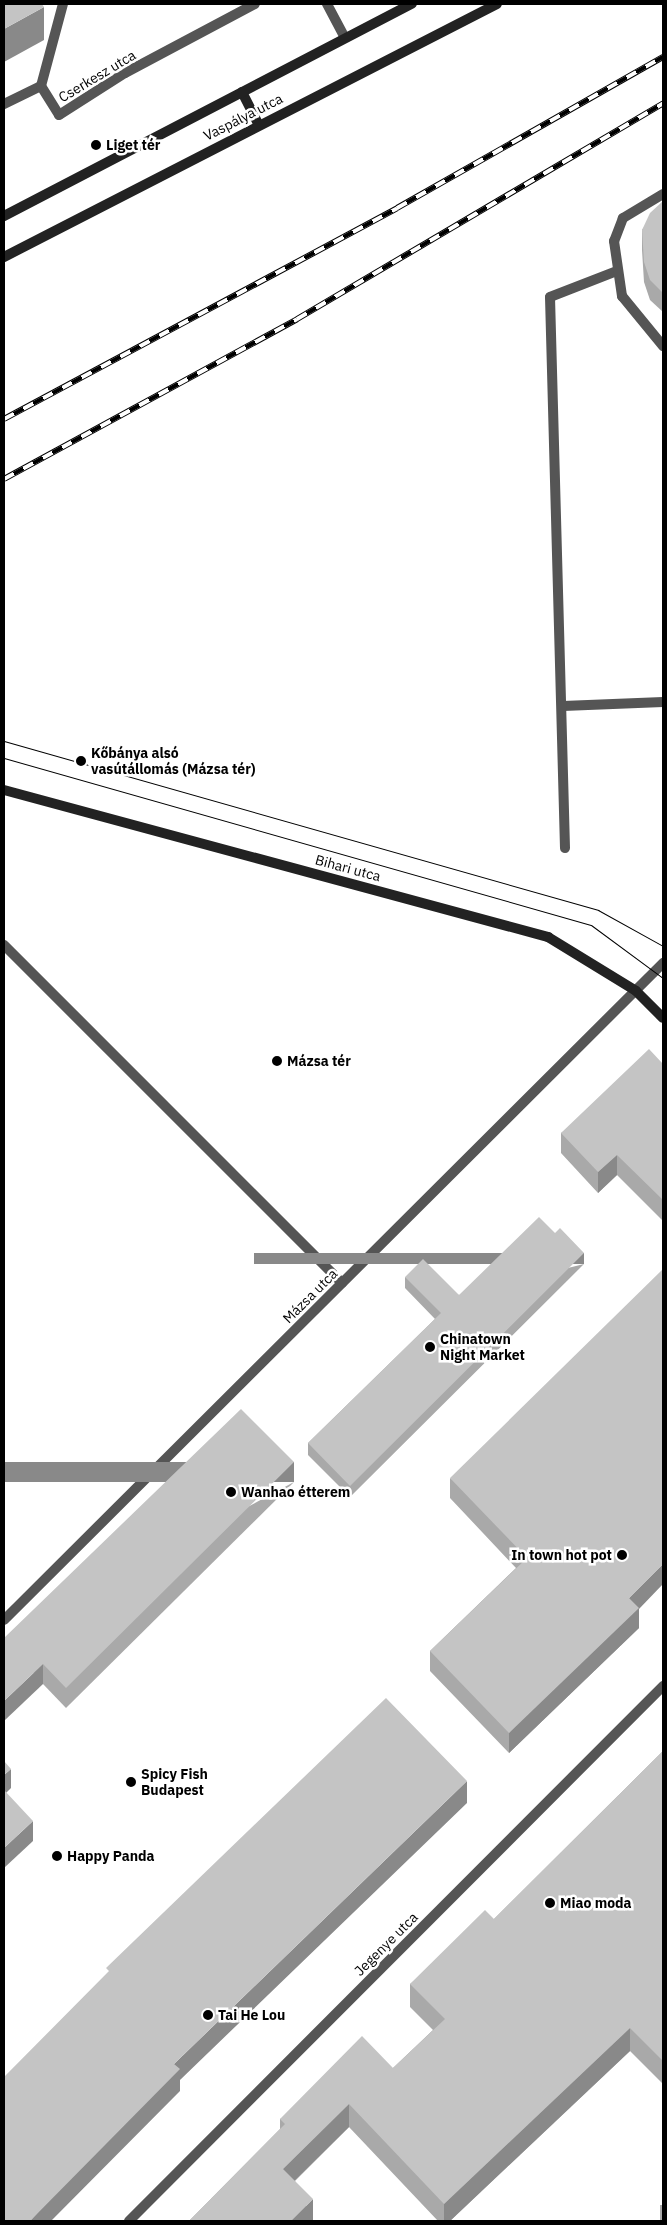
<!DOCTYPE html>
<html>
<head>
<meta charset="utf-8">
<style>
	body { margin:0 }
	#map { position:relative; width:667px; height:2225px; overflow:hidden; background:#fff; font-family:"IBM Plex Sans",sans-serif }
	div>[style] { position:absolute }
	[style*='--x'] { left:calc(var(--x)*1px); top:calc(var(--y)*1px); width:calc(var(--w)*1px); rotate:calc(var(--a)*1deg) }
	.lane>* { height:10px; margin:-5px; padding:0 5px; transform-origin:5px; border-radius:5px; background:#555 }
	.street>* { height:10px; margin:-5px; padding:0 5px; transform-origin:5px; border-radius:5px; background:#555 }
	.secondary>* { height:10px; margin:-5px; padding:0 5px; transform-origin:5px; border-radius:5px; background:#222 }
	.tram>* { height:1px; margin:-0.5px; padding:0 0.5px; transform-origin:0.5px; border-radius:0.5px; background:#000 }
	.rail>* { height:5.5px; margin-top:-2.75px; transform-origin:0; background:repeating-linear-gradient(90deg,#fff 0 11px,#000 0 22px); box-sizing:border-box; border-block:1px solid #000 }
	.wall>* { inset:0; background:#a9a9a9; transform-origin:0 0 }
	.shaded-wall>* { inset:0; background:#898989; transform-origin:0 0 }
	.building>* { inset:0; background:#c4c4c4 }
	.dots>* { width:14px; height:14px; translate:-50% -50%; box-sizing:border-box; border:2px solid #fff; border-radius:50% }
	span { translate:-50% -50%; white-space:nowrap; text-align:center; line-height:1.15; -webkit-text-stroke:5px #fff; paint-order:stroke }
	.street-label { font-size:14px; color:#000 }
	.poi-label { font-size:14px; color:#000; font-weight:700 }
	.left { translate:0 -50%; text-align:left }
	.right { translate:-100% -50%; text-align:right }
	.frame { position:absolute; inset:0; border:5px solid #000; pointer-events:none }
</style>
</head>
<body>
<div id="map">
	<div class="lane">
		<div style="--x:4;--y:104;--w:41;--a:-25.9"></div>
		<div style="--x:41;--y:86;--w:34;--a:58"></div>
		<div style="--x:59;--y:115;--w:78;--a:-32.5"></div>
		<div style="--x:125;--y:73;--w:147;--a:-28"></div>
		<div style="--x:563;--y:706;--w:100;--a:-2.3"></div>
		<div style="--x:565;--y:848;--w:551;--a:-91.56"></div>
		<div style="--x:550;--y:297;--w:72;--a:-21.2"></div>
		<div style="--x:4;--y:945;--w:478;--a:45"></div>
	</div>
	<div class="street">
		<div style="--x:327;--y:4;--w:38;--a:62"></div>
		<div style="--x:41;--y:86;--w:85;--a:-75"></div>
		<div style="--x:663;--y:194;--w:47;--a:149"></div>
		<div style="--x:623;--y:218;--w:25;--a:111"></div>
		<div style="--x:614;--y:241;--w:56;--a:81.7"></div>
		<div style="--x:622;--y:296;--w:65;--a:50.6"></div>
		<div style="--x:4;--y:1620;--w:931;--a:-44.91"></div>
		<div style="--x:129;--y:2221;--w:756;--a:-45.05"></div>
	</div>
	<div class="secondary">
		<div style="--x:242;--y:92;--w:37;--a:63"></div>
		<div style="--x:4;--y:216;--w:460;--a:-27.5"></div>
		<div style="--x:4;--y:257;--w:554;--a:-27.17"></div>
		<div style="--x:4;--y:790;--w:564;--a:15.12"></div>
		<div style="--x:548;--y:937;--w:103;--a:31.5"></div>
		<div style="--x:636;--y:991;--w:38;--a:45"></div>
	</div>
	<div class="tram">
		<div style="--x:4;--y:741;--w:618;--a:15.88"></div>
		<div style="--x:598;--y:910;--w:74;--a:29"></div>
		<div style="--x:4;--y:758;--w:610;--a:15.88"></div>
		<div style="--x:591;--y:925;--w:89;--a:36.4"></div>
	</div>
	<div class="rail">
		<div style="--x:4;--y:419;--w:446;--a:-28.2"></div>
		<div style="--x:397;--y:208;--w:306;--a:-29.6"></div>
		<div style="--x:4;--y:479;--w:334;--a:-28.6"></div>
		<div style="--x:297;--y:319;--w:425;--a:-30.5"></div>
	</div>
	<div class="wall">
		<div style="clip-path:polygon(663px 201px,663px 312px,650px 300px,644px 282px,642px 250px,642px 230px)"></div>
		<div style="clip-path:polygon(663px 1064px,663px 1221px,617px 1175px,598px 1193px,561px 1153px,561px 1133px)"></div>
		<div style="clip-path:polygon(584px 1264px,350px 1497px,308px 1455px,308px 1443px,435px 1319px,405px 1288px,405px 1277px,459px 1295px)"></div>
		<div style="clip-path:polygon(450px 1478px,639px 1609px,639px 1628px,509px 1753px,430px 1671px,430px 1651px,516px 1568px,450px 1498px)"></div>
		<div style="clip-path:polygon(294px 1482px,66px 1708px,43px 1684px,4px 1638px)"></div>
		<div style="clip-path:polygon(663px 1751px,663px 2084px,630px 2051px,450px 2221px,438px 2221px,349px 2127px,295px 2181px,313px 2221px,189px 2221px,280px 2129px,280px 2119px,393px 2068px,433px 2030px,410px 2007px,410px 1984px,494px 1919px)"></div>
		<div style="left:663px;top:2205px;width:16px;height:3px;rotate:90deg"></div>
	</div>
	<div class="shaded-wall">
		<div style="clip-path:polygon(44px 7px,44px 40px,4px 62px,4px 29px)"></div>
		<div style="clip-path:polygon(617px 1155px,617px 1175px,598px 1193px,598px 1172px)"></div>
		<div style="left:584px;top:1253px;width:11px;height:330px;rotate:90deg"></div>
		<div style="left:294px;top:1462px;width:20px;height:321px;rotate:90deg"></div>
		<div style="clip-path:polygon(663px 1564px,663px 1584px,639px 1609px,639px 1628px,509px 1753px,509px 1733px,629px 1598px)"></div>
		<div style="clip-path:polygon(43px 1664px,43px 1684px,4px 1721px,4px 1701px)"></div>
		<div style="clip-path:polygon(11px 1769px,11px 1788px,4px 1795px,4px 1775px)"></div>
		<div style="clip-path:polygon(467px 1781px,467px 1803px,180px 2080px,180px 2091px,51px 2221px,30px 2221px,174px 2064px)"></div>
		<div style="clip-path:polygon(33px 1821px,33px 1841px,4px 1868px,4px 1848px)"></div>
		<div style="clip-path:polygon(630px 2028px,630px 2051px,450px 2221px,444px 2221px,444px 2204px)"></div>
		<div style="clip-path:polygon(349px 2104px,349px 2127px,283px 2192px,283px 2169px)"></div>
		<div style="clip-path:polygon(313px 2199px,313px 2221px,291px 2221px)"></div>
	</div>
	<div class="building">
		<div style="clip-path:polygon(4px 4px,42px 4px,44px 7px,4px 29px)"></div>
		<div style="clip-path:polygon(663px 201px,663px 293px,650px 280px,644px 262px,642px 230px,650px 213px)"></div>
		<div style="clip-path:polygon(649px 1049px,663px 1064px,663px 1200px,617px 1155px,598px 1172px,561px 1133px)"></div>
		<div style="clip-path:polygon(539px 1217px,555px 1233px,560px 1228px,584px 1253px,350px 1486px,308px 1443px,441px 1313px,405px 1277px,423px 1259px,459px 1295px)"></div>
		<div style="clip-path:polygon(663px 1269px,663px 1564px,629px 1598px,639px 1608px,509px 1733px,430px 1651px,527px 1558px,450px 1478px)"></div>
		<div style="clip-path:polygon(241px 1409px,294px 1462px,66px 1688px,43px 1664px,4px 1701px,4px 1638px)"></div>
		<div style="clip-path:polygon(386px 1698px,467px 1781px,174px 2064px,180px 2069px,30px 2221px,4px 2221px,4px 2077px,109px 1971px,106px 1968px)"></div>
		<div style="clip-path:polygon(663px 1751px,663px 2061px,630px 2028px,444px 2204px,349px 2104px,283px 2169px,313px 2199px,291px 2221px,189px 2221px,285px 2124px,280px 2119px,362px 2036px,393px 2068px,445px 2019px,410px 1984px,485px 1910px,494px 1919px)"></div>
		<div style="clip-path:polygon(4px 1761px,11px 1769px,4px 1775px)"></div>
		<div style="clip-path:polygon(4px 1790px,33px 1821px,4px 1848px)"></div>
	</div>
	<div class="dots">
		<div style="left:96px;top:145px;background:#000"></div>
		<div style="left:81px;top:761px;background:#000"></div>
		<div style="left:277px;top:1061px;background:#000"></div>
		<div style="left:430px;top:1347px;background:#000"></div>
		<div style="left:231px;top:1492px;background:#000"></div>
		<div style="left:622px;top:1555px;background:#000"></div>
		<div style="left:131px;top:1782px;background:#000"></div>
		<div style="left:57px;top:1856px;background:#000"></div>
		<div style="left:550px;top:1903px;background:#000"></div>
		<div style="left:208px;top:2015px;background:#000"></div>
	</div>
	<div class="street-label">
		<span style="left:97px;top:76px;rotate:-31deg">Cserkesz utca</span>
		<span style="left:243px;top:117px;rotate:-27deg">Vaspálya utca</span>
		<span style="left:348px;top:868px;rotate:15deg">Bihari utca</span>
		<span style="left:310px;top:1296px;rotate:-45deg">Mázsa utca</span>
		<span style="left:386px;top:1944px;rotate:-45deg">Jegenye utca</span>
	</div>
	<div class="poi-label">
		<span class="left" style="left:106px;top:145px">Liget tér</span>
		<span class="left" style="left:91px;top:761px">Kőbánya alsó<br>vasútállomás (Mázsa tér)</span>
		<span class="left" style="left:287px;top:1061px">Mázsa tér</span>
		<span class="left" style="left:440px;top:1347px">Chinatown<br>Night Market</span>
		<span class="left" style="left:241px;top:1492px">Wanhao étterem</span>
		<span class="right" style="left:612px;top:1555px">In town hot pot</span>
		<span class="left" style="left:141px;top:1782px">Spicy Fish<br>Budapest</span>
		<span class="left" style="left:67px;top:1856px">Happy Panda</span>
		<span class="left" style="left:560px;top:1903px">Miao moda</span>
		<span class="left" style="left:218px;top:2015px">Tai He Lou</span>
	</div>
	<div class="frame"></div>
</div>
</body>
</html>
